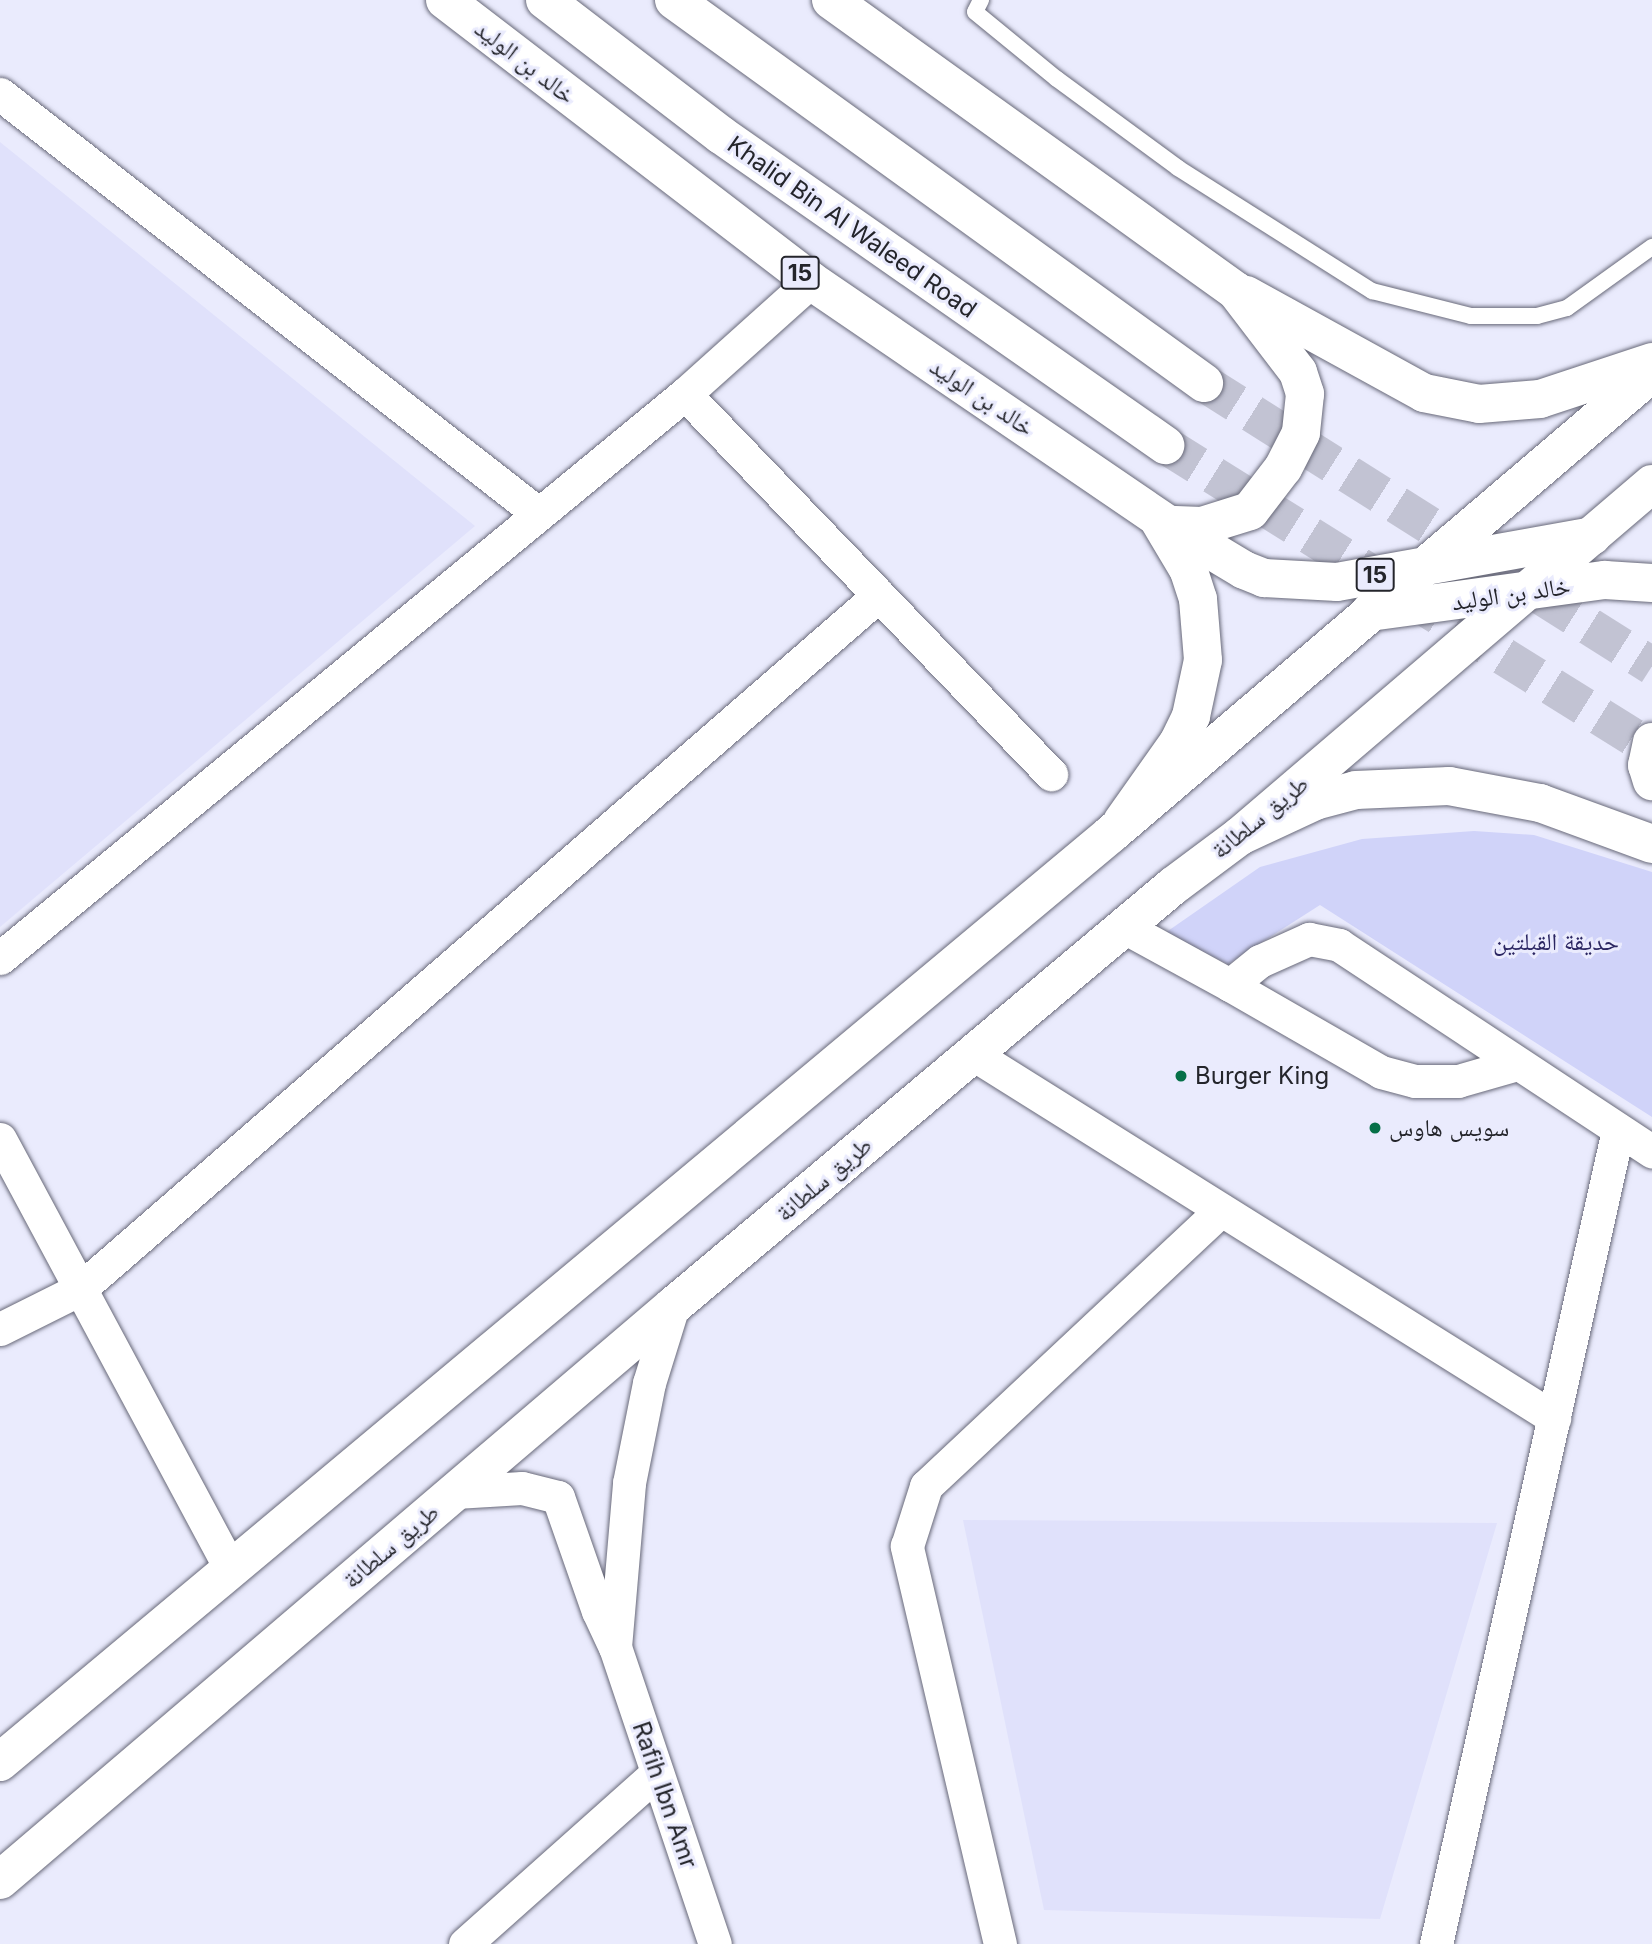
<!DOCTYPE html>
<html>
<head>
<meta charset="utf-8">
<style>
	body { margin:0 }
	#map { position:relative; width:1652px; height:1944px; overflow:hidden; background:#eaebfd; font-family:Inter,"Noto Naskh Arabic",sans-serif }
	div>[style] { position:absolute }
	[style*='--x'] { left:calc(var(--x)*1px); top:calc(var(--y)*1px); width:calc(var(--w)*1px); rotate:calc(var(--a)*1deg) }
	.built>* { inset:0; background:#e0e1fb }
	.green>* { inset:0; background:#d0d3f9 }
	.trunk-tunnel>* { height:38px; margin-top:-19px; transform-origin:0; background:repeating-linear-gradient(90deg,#c2c3d3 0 38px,transparent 0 57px) }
	.roads { filter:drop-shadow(0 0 2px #686979) drop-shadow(0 0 2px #686979) }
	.service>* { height:16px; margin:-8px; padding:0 8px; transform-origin:8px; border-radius:8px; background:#fff }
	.minor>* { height:33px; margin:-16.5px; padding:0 16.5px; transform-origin:16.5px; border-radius:16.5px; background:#fff }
	.primary>* { height:38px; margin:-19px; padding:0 19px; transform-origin:19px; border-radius:19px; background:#fff }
	.trunk>* { height:38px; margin:-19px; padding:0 19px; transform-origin:19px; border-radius:19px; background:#fff }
	.dots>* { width:19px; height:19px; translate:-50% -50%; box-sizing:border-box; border:4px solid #eaebfd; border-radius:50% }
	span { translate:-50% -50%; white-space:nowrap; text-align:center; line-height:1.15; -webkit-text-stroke:6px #eaebfd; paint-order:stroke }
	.shield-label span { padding:2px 5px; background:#eaebfd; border:2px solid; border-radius:5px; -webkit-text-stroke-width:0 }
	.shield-label { font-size:23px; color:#24252b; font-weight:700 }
	.street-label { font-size:24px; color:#24252b }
	.park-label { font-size:24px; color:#2b2662 }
	.poi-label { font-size:24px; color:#24252b }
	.left { translate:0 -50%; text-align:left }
</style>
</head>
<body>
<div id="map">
	<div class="built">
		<div style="clip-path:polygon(0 142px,475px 526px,0 927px)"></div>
		<div style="clip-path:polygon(963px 1520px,1497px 1523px,1380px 1919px,1044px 1910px)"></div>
	</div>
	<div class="green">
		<div style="clip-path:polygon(1474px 831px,1534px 835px,1652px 872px,1652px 1117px,1320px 905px,1228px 964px,1165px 933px,1260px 867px,1362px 839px)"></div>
	</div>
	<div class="trunk-tunnel">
		<div style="--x:1204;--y:383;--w:530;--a:32.28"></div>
		<div style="--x:1165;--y:445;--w:574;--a:31.97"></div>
	</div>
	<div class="roads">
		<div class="service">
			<div style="--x:981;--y:0;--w:13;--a:117"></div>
			<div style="--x:975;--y:12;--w:106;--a:39.3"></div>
			<div style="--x:1057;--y:79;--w:150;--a:36.3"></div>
			<div style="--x:1178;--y:168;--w:230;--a:32.4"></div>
			<div style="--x:1372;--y:291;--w:102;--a:14.2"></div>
			<div style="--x:1471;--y:316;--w:66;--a:0"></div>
			<div style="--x:1537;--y:316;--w:31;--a:-15"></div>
			<div style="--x:1567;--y:308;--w:105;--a:-35.7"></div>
		</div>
		<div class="minor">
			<div style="--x:0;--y:94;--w:683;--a:37.93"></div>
			<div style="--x:685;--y:394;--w:528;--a:46.08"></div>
			<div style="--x:1124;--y:927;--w:121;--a:28.7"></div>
			<div style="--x:1230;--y:985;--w:38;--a:-39"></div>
			<div style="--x:1260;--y:961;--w:54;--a:-24.2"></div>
			<div style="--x:1309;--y:939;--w:31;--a:11"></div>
			<div style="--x:1339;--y:945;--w:375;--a:33.4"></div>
			<div style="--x:0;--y:958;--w:887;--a:-39.47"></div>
			<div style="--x:685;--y:394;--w:169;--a:-41.9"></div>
			<div style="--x:1230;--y:985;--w:174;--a:29.9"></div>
			<div style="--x:1381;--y:1072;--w:35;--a:15"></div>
			<div style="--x:1415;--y:1081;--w:43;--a:0"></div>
			<div style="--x:1458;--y:1081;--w:61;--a:-16.1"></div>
			<div style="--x:973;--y:1054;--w:686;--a:32.07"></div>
			<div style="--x:0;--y:1139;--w:488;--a:61.8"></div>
			<div style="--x:0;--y:1329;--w:89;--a:-26.6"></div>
			<div style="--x:80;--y:1289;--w:1058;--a:-40.98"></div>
			<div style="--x:455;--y:1492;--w:67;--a:-3.4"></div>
			<div style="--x:522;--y:1488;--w:37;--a:14"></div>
			<div style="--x:558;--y:1497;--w:121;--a:70.7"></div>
			<div style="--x:598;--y:1611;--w:40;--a:65"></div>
			<div style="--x:615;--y:1647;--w:313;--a:71.4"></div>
			<div style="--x:615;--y:1647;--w:165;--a:-85.1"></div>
			<div style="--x:629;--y:1483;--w:102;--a:-78.7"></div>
			<div style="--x:649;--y:1383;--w:81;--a:-72.7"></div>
			<div style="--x:465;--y:1944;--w:257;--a:-41.7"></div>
			<div style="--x:1000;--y:1944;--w:409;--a:-103.2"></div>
			<div style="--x:907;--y:1546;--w:63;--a:-72.4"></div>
			<div style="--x:926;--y:1486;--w:404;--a:-43.1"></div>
			<div style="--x:1436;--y:1944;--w:834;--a:-77.4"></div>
		</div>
		<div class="primary">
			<div style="--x:0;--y:1762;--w:1448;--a:-39.87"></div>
			<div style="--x:1111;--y:834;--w:711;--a:-40.44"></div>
			<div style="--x:0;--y:1880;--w:885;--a:-40.46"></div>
			<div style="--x:673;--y:1306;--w:653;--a:-40.03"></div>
			<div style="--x:1173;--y:886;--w:84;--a:-36.7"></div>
			<div style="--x:1240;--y:836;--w:542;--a:-40.51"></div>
		</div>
		<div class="trunk">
			<div style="--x:445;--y:0;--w:461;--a:37.5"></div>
			<div style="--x:811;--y:281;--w:433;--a:34.3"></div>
			<div style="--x:1169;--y:525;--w:87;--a:31"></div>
			<div style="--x:1244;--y:570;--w:22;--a:22"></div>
			<div style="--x:1264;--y:578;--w:73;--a:3.1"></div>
			<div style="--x:1337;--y:582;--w:259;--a:-10.2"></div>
			<div style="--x:545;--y:0;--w:222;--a:37.5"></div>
			<div style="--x:721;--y:135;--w:542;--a:34.92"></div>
			<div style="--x:674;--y:0;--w:654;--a:35.85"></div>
			<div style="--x:831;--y:0;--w:499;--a:35.7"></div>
			<div style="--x:1236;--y:291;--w:102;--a:52.6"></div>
			<div style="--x:1298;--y:372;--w:23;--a:72"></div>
			<div style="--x:1305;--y:394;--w:39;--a:96"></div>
			<div style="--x:1301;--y:433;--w:39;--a:117"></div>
			<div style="--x:1283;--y:468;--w:54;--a:127.5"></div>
			<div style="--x:1250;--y:511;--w:50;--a:162.6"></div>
			<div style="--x:1202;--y:526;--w:33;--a:-178"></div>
			<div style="--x:1246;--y:295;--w:203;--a:28.8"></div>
			<div style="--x:1424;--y:393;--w:56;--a:11.3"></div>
			<div style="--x:1479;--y:404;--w:61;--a:-4.7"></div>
			<div style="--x:1540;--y:399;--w:118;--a:-18.3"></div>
			<div style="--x:1370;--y:612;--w:237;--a:-7.8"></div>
			<div style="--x:1605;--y:580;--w:47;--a:3.7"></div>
			<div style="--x:1652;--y:742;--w:24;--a:102"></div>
			<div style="--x:1647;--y:765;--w:17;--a:73"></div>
			<div style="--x:1122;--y:822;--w:97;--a:-54.7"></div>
			<div style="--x:1178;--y:743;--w:30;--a:-64"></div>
			<div style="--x:1191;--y:716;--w:57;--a:-77.9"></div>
			<div style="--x:1203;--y:660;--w:61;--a:-94.7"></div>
			<div style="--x:1198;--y:599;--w:32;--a:-108"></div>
			<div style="--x:1188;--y:569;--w:55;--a:-120.8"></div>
			<div style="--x:1240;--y:836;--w:83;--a:-25"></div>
			<div style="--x:1315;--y:801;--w:42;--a:-15"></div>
			<div style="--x:1356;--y:790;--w:93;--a:-2.5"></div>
			<div style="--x:1449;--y:786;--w:93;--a:10.6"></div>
			<div style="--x:1540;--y:803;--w:119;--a:20.1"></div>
		</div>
	</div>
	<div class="dots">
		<div style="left:1181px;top:1076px;background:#067048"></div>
		<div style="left:1375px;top:1128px;background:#067048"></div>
	</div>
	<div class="shield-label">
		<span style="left:800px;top:273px">15</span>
		<span style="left:1375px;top:575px">15</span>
	</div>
	<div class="street-label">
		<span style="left:525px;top:62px;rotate:38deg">خالد بن الوليد</span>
		<span style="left:852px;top:227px;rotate:35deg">Khalid Bin Al Waleed Road</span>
		<span style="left:982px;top:397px;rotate:34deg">خالد بن الوليد</span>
		<span style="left:1511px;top:594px;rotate:-8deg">خالد بن الوليد</span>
		<span style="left:1260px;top:817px;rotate:-39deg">طريق سلطانة</span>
		<span style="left:824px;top:1179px;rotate:-40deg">طريق سلطانة</span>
		<span style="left:391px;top:1546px;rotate:-40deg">طريق سلطانة</span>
		<span style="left:665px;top:1795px;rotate:71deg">Rafih Ibn Amr</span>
	</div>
	<div class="park-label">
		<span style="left:1556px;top:942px">حدیقة القبلتین</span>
	</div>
	<div class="poi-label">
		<span class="left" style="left:1195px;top:1076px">Burger King</span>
		<span class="left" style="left:1389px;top:1128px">سويس هاوس</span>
	</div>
</div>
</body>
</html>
